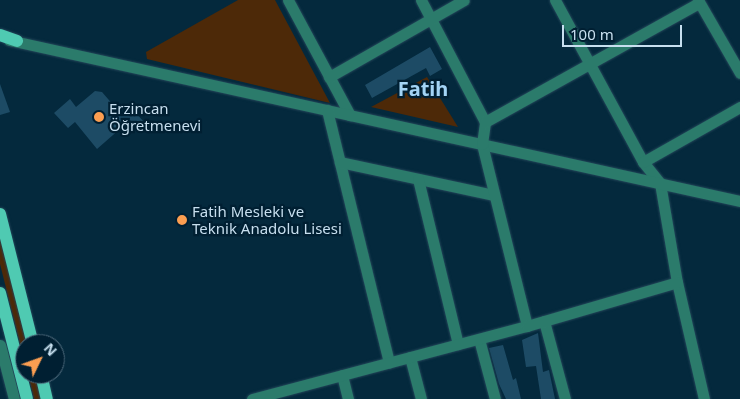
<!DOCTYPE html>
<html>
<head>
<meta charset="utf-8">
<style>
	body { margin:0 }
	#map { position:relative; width:740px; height:399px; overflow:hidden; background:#04293d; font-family:"Noto Sans",sans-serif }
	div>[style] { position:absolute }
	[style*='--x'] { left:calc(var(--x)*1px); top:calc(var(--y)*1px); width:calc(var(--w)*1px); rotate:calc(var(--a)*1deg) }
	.green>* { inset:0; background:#4d2908 }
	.building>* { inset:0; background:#1d4b65 }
	.roads { filter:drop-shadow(0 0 1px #234659) drop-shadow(0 0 1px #234659) }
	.minor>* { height:11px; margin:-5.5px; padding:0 5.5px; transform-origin:5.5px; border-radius:5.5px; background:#2b7b6b }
	.major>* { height:12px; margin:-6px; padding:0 6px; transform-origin:6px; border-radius:6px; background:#4fcab2 }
	.dots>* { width:14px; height:14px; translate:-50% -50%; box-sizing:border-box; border:2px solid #001f32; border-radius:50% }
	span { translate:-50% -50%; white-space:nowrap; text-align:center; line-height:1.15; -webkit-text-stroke:4.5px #001f32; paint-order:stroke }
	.poi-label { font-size:15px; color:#c7dfef }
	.left { translate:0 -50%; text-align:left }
	.district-label { font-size:20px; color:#a3d4f5; font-weight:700 }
	.north { position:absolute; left:15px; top:334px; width:50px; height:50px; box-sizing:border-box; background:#001f32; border:1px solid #506c7e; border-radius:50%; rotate:48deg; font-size:14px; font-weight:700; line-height:20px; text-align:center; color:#c7dfef }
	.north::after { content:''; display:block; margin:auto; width:18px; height:22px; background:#fb9e51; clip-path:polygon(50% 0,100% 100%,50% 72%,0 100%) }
	.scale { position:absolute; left:562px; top:25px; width:120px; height:22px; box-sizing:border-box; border:2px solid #c7dfef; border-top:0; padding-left:6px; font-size:15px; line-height:18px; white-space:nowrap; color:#c7dfef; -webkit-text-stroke:4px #001f32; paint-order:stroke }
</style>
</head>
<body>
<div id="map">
	<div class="green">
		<div style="clip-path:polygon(238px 0,275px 0,330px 103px,147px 59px,146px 52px)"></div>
		<div style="clip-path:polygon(427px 77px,458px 127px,371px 107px)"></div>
		<div style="clip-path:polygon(0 234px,28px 344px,25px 344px,25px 364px,0 264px)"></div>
		<div style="clip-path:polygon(28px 374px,35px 374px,42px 399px,34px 399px)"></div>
	</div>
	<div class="building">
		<div style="clip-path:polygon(430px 47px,442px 69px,430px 76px,426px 68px,372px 98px,365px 85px)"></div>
		<div style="clip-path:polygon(0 84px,10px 112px,0 115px)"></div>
		<div style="clip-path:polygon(95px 91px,102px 92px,121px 114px,130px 106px,143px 121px,126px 134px,121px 128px,97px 149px,75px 122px,68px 128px,54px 113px,70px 99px,76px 107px)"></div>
		<div style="clip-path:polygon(538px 333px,543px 372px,549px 370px,555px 399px,541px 399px,536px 366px,526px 367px,522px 340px)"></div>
		<div style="clip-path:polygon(503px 345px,513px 380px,516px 378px,521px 399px,506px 399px,499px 384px,489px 348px)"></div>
	</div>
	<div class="roads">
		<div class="minor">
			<div style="--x:288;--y:0;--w:131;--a:61.7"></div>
			<div style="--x:421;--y:0;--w:138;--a:62.3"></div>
			<div style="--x:555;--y:0;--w:184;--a:61.5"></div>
			<div style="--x:643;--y:162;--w:27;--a:51"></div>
			<div style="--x:660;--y:183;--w:100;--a:80.3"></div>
			<div style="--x:677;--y:282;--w:120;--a:77"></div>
			<div style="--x:698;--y:0;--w:84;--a:60.1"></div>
			<div style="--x:9;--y:40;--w:749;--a:12.42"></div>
			<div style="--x:329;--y:77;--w:155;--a:-29.7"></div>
			<div style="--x:327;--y:110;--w:260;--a:76.2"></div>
			<div style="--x:340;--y:162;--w:157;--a:12.1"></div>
			<div style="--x:643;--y:162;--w:112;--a:-29.6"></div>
			<div style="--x:418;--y:179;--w:170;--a:76.4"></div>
			<div style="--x:544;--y:321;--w:81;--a:74.9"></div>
			<div style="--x:527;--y:326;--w:187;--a:-103.9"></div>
			<div style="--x:482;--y:144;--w:22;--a:-82"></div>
			<div style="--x:485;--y:122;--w:245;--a:-29.1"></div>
			<div style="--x:479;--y:339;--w:62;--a:75.1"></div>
			<div style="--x:0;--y:345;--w:56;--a:75.5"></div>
			<div style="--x:410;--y:357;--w:43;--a:75.3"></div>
			<div style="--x:342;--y:375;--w:25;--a:76"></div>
			<div style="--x:252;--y:399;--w:285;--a:-14.9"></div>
			<div style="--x:527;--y:326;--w:156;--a:-16.3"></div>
		</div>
		<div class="major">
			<div style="--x:0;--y:35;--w:18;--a:19"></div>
			<div style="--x:0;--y:214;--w:134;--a:75.8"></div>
			<div style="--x:0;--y:293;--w:109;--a:75.7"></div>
			<div style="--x:41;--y:374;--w:26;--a:77"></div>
		</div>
	</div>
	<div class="dots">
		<div style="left:99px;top:117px;background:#fb9e51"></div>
		<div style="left:182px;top:220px;background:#fb9e51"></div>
	</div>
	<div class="poi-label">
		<span class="left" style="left:109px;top:117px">Erzincan<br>Öğretmenevi</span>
		<span class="left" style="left:192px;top:220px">Fatih Mesleki ve<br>Teknik Anadolu Lisesi</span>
	</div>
	<div class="district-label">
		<span style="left:423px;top:88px">Fatih</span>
	</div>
	<div class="north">N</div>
	<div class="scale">100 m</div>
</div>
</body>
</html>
